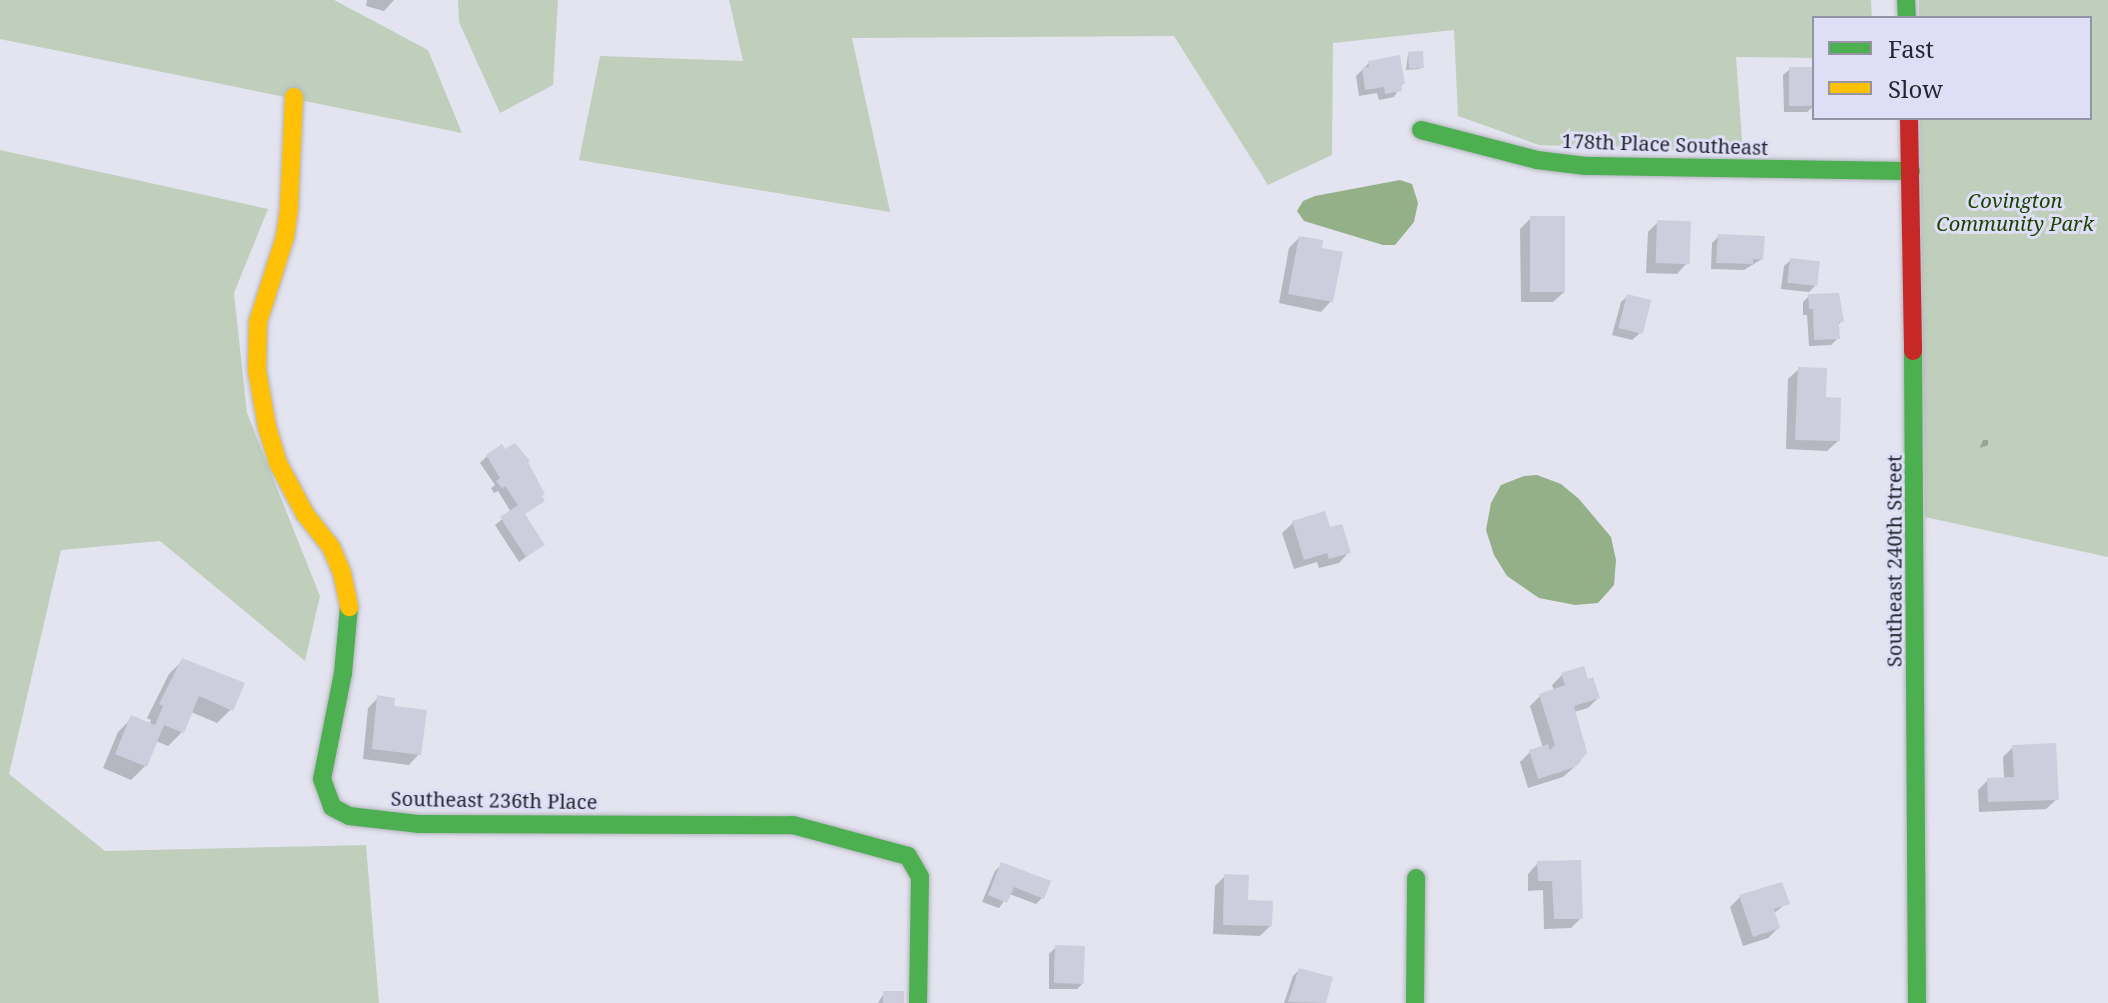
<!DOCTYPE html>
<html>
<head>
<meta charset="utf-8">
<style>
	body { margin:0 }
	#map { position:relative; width:2108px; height:1003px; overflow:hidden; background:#e4e4f0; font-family:"Noto Serif",serif }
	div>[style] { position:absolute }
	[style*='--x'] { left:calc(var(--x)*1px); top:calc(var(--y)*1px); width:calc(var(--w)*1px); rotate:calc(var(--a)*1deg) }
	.green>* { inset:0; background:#bfcfbc }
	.water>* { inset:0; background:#93b088 }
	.shadow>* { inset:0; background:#0003 }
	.building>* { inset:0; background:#cdcdde; transform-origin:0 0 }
	.roads { filter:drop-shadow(0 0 2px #b4b4be) drop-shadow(0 0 2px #b4b4be) }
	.fast>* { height:18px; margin:-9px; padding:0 9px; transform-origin:9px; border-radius:9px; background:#4caf50 }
	.slow>* { height:18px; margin:-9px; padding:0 9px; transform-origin:9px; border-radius:9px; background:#ffc107 }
	.jam>* { height:18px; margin:-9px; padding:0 9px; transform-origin:9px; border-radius:9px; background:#c62828 }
	span { translate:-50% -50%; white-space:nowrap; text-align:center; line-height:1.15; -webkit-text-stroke:6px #dedef6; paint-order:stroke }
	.street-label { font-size:20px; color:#26262f }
	.park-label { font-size:20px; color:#1c4400; font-style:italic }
	.legend { position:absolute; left:1812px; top:16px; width:280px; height:104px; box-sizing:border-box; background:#dedef6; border:2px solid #9494a6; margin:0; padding:10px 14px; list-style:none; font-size:24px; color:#26262f }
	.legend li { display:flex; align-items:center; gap:16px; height:40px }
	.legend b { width:40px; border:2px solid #9494a6 }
</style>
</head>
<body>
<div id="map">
	<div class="green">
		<div style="clip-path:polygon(0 0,334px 0,428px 50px,462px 133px,0 39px)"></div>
		<div style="clip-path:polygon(458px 0,558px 0,553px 85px,500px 113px,459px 22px)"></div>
		<div style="clip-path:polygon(729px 0,1871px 0,1872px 18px,1814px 18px,1814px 58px,1736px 57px,1743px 153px,1539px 145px,1458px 116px,1454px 30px,1333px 43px,1332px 155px,1268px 185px,1174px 36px,852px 38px,890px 212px,579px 160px,600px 56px,743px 61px)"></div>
		<div style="clip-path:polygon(1919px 0,2108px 0,2108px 557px,1925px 517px,1920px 118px,2090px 118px,2090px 18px,1919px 18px)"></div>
		<div style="clip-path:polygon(0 150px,268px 209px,234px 293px,247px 413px,320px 596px,305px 661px,160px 541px,61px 550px,9px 774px,105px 851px,366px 845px,379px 1003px,0 1003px)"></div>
	</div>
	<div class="water">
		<div style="clip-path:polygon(1400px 180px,1412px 184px,1418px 203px,1414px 222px,1395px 245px,1383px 245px,1304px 221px,1297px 211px,1303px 201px,1315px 196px)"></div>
		<div style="clip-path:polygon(1537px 475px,1561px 484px,1579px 499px,1611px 537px,1616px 560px,1614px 585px,1598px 603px,1575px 605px,1539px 598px,1507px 576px,1494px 555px,1486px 530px,1491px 503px,1501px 485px,1524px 476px)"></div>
	</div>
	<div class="shadow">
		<div style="clip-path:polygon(367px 0,394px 0,384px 11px,366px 6px)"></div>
		<div style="clip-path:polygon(1408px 54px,1422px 67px,1419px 69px,1406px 70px)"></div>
		<div style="clip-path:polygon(1369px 63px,1403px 83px,1394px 97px,1379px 100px,1377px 93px,1359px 96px,1356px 76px)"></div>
		<div style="clip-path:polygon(1790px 69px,1814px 106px,1807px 112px,1784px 112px,1783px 75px)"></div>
		<div style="clip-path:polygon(1530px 219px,1564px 292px,1553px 302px,1521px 302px,1520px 229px)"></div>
		<div style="clip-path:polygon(1658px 222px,1687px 263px,1677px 274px,1646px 273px,1648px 232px)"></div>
		<div style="clip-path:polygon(1719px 236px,1762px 259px,1744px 270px,1711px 269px,1712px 243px)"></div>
		<div style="clip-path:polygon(1299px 238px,1331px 301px,1321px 312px,1279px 303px,1289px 248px)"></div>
		<div style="clip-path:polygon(1791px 260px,1815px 286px,1809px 292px,1781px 289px,1784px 266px)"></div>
		<div style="clip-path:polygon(1628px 296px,1639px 334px,1632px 340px,1612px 335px,1621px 302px)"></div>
		<div style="clip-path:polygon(1809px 296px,1842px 321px,1837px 326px,1838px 338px,1831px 345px,1809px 346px,1807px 315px,1803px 315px,1803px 302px)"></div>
		<div style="clip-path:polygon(1799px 369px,1824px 399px,1838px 441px,1827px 451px,1786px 449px,1788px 379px)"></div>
		<div style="clip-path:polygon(1983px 440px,1988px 440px,1988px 445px,1980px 448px)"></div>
		<div style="clip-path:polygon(487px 456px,526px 462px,542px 501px,523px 515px,542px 545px,519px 562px,495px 525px,511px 512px,498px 491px,494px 493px,491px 488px,495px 485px,480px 463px)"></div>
		<div style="clip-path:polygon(1293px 523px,1329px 530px,1349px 552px,1339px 563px,1319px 568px,1317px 562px,1294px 569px,1282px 533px)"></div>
		<div style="clip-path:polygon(183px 660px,231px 709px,217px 723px,191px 712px,182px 732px,168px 746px,156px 741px,145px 766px,131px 780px,103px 768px,118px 732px,132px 718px,149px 725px,151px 720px,147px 718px,169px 674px)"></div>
		<div style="clip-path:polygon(1562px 675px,1587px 681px,1598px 698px,1588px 708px,1574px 712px,1585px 745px,1580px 762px,1563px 777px,1528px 788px,1520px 762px,1530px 752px,1543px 748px,1530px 706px,1540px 696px,1554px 691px,1552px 685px)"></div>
		<div style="clip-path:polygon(378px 698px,392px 708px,419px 754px,409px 765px,363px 759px,368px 708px)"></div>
		<div style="clip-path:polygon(2013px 747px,2057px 799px,2046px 809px,1979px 812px,1978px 790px,1988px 780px,2004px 779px,2003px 757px)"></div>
		<div style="clip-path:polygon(1580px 862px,1581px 918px,1571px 928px,1544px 929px,1543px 890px,1528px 891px,1528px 874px,1538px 863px)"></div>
		<div style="clip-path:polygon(1001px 865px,1042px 898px,1036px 904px,1009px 894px,999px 908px,982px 902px,995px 871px)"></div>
		<div style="clip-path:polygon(1225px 876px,1270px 926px,1260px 936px,1213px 934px,1215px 886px)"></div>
		<div style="clip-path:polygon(1740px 897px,1787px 903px,1773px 914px,1778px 928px,1768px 938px,1743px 946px,1730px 907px)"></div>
		<div style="clip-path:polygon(1056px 947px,1083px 983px,1077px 989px,1049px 989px,1049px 954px)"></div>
		<div style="clip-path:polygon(1299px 970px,1331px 978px,1324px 1003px,1284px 1003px,1293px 976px)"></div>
		<div style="clip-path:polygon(884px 993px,902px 1003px,878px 1003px)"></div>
	</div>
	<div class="building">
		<div style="left:1423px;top:51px;width:17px;height:15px;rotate:87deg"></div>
		<div style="clip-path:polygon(1400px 55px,1405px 84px,1401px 84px,1402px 91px,1385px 94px,1384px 87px,1365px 90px,1362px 68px,1369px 67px,1368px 61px)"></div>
		<div style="left:1789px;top:67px;width:24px;height:39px"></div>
		<div style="left:1565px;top:216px;width:76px;height:35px;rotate:90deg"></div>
		<div style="left:1657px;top:220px;width:34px;height:43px;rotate:2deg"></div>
		<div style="clip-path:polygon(1718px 234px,1765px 236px,1763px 260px,1753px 259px,1753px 264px,1716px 263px)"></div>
		<div style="clip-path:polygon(1299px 236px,1323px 240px,1322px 248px,1343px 252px,1333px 302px,1288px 294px)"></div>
		<div style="left:1790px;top:258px;width:30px;height:25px;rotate:6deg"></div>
		<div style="clip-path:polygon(1839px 293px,1844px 322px,1839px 322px,1840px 339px,1814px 340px,1813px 309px,1809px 309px,1808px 294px)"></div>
		<div style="left:1627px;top:294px;width:25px;height:35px;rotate:14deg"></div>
		<div style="clip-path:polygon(1798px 367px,1827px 368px,1826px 397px,1841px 398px,1840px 441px,1795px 440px)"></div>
		<div style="clip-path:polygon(515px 443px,530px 461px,528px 462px,545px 494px,542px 496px,545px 501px,525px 514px,545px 545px,526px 557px,500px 517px,518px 505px,505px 486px,502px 488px,496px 481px,500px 478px,486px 455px,502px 444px,505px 449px)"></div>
		<div style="clip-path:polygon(1325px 511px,1330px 527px,1342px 524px,1351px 553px,1329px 559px,1327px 553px,1304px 560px,1292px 521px)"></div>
		<div style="clip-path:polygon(182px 658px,245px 683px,233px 711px,199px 696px,184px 733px,164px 725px,147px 767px,115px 754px,131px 715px,155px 725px,163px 706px,159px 704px)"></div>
		<div style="clip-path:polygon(1584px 666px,1588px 679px,1593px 677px,1600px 698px,1574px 706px,1587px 753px,1575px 767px,1538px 779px,1529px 750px,1548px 744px,1550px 750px,1555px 745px,1539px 694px,1565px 685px,1561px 673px)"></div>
		<div style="clip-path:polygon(377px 695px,395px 698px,394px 706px,427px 710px,421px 755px,372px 749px)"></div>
		<div style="clip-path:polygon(2056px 743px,2059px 800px,1988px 802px,1987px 778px,2014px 777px,2012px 745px)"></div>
		<div style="clip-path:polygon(1581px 860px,1583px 919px,1554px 919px,1552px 881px,1538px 881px,1537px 861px)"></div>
		<div style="clip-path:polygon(1001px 862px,1051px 881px,1044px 899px,1014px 887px,1007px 903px,988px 895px)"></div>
		<div style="clip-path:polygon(1224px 874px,1249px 875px,1248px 900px,1273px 901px,1272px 926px,1223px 925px)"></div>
		<div style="clip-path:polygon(1782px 882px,1790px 904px,1774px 909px,1780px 928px,1753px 937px,1739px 895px)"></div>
		<div style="left:1055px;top:945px;width:30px;height:38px;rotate:2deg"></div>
		<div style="clip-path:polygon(1299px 968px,1333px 977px,1326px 1003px,1288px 1002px)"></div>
		<div style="left:883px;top:991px;width:21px;height:12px"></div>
	</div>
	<div class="roads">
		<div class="fast">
			<div style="--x:1906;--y:0;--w:18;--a:87"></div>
			<div style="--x:1421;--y:130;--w:120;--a:14.5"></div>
			<div style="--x:1537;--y:160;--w:49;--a:7"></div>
			<div style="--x:1586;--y:166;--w:325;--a:0.9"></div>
			<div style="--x:1913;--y:351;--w:652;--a:89.65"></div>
			<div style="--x:349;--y:607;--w:66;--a:95.2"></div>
			<div style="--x:343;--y:673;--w:108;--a:101.2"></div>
			<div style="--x:322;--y:779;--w:30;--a:70"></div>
			<div style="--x:332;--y:807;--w:19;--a:28"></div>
			<div style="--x:349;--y:816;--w:69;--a:6.6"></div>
			<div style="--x:418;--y:824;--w:375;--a:0.2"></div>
			<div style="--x:793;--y:825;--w:119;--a:15.1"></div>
			<div style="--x:908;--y:856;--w:24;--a:60"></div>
			<div style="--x:920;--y:877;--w:126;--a:90.9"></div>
			<div style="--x:1415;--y:1003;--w:125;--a:-89.5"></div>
		</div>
		<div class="slow">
			<div style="--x:294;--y:97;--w:112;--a:92.6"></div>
			<div style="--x:289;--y:209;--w:28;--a:98"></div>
			<div style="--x:285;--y:237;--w:89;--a:107.6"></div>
			<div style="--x:258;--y:322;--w:48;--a:91.2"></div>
			<div style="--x:257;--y:370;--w:58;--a:80"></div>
			<div style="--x:267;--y:427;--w:38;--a:73"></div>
			<div style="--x:278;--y:463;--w:58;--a:62.1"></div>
			<div style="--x:305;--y:514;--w:42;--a:51.8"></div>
			<div style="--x:331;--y:547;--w:28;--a:67"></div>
			<div style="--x:342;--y:573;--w:35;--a:78"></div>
		</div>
		<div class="jam">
			<div style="--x:1909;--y:118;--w:233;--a:89"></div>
		</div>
	</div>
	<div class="street-label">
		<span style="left:1665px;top:144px;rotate:2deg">178th Place Southeast</span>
		<span style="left:1894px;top:561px;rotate:-90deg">Southeast 240th Street</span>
		<span style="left:494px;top:800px;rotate:1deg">Southeast 236th Place</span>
	</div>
	<div class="park-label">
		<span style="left:2015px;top:212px">Covington<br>Community Park</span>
	</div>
	<ul class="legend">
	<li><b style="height:10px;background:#4caf50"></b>Fast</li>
	<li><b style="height:10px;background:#ffc107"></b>Slow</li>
	</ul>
</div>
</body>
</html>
